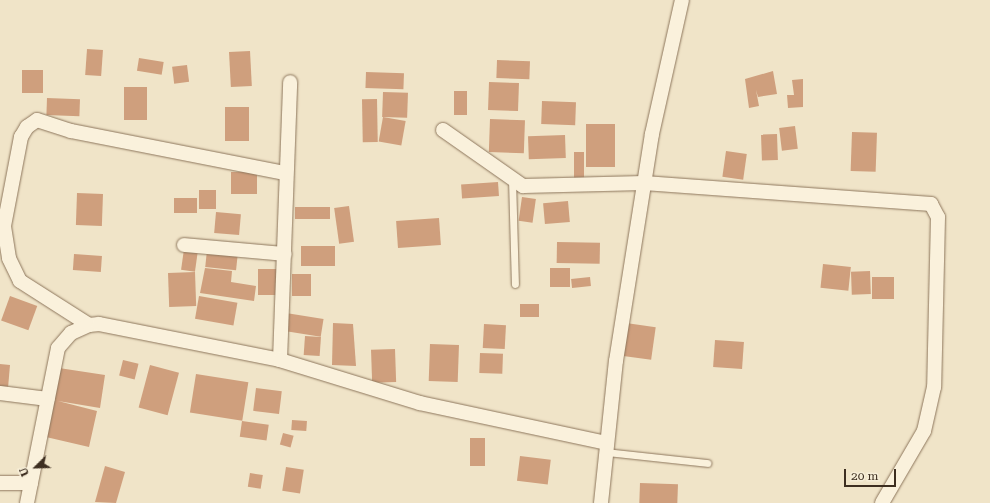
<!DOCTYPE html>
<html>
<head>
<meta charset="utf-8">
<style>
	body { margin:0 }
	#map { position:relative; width:990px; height:503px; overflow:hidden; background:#f0e4c8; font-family:"Roboto Serif",serif }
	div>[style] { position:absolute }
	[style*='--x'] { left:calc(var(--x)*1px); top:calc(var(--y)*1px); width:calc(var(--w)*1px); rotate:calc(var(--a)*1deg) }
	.building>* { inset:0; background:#cf9f7d; transform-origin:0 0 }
	.roads { filter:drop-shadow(0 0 1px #8d765c) drop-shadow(0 0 1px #8d765c) }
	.lane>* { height:7px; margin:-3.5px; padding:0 3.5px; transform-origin:3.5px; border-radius:3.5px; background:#faf1dc }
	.street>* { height:14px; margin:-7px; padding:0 7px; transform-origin:7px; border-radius:7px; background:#faf1dc }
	span { translate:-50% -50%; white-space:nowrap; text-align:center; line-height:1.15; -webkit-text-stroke:3.5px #f7eed8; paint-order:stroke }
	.north { position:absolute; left:16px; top:447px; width:40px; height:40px; -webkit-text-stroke:3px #f7eed8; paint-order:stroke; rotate:247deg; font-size:11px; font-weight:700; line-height:16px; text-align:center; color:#3d2e20 }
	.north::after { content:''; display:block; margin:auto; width:14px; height:18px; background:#3d2e20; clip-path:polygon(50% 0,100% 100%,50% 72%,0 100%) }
	.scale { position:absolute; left:844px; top:469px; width:52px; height:18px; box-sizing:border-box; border:2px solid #3d2e20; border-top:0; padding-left:5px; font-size:12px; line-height:14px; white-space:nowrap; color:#3d2e20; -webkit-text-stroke:3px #f7eed8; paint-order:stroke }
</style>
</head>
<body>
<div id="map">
	<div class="building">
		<div style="left:87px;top:49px;width:16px;height:26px;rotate:4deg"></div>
		<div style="left:250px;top:51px;width:35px;height:21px;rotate:87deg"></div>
		<div style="left:139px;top:58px;width:25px;height:13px;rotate:9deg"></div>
		<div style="left:497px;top:60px;width:33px;height:18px;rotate:2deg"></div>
		<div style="left:187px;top:65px;width:17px;height:15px;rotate:83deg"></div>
		<div style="left:22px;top:70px;width:21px;height:23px"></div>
		<div style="clip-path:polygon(773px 71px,777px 94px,758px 97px,756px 90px,759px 106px,749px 108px,745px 79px)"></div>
		<div style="left:366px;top:72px;width:38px;height:16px;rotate:2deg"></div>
		<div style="clip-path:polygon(803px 79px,803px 107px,788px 108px,787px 95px,794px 95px,792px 80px)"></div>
		<div style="left:489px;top:82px;width:30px;height:28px;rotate:2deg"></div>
		<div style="left:124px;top:87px;width:23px;height:33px"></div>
		<div style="left:454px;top:91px;width:13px;height:24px"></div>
		<div style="left:383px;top:92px;width:25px;height:25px;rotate:2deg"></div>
		<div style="left:47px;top:98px;width:33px;height:17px;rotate:2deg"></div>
		<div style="left:377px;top:99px;width:43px;height:15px;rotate:89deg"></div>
		<div style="left:542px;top:101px;width:34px;height:23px;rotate:2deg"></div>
		<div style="left:249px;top:107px;width:34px;height:24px;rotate:90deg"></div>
		<div style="left:383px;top:117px;width:23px;height:25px;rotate:10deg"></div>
		<div style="left:490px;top:119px;width:35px;height:33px;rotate:2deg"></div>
		<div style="left:586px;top:124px;width:29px;height:43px"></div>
		<div style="left:795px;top:126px;width:23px;height:16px;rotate:83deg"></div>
		<div style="left:852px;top:132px;width:25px;height:39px;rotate:2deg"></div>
		<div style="left:777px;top:134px;width:26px;height:16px;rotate:88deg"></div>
		<div style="left:565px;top:135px;width:23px;height:37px;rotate:88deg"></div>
		<div style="left:726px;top:151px;width:21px;height:26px;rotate:8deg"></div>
		<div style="left:574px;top:152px;width:10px;height:29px"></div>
		<div style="left:257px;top:172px;width:22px;height:26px;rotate:90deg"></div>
		<div style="left:498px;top:182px;width:14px;height:37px;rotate:86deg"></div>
		<div style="left:199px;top:190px;width:17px;height:19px"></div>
		<div style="left:77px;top:193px;width:26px;height:32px;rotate:2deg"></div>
		<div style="left:522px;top:197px;width:14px;height:24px;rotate:8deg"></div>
		<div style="left:174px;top:198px;width:23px;height:15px"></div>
		<div style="left:568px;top:201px;width:21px;height:25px;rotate:85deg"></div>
		<div style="left:349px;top:206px;width:36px;height:15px;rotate:82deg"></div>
		<div style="left:330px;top:207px;width:12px;height:35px;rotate:90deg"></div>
		<div style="left:216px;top:212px;width:25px;height:21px;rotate:5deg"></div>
		<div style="left:439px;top:218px;width:27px;height:43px;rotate:86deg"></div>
		<div style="left:557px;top:242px;width:43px;height:21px;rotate:1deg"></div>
		<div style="left:335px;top:246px;width:20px;height:34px;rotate:90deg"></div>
		<div style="left:184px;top:249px;width:14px;height:21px;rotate:8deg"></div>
		<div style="left:207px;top:250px;width:31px;height:17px;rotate:6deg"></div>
		<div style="left:74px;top:254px;width:28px;height:16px;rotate:4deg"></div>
		<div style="left:823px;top:264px;width:28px;height:24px;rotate:6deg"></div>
		<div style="clip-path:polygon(205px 268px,232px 271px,231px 282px,256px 286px,254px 301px,200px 293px)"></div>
		<div style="left:550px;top:268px;width:20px;height:19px"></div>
		<div style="left:258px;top:269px;width:20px;height:26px"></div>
		<div style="left:870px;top:271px;width:23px;height:19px;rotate:88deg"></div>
		<div style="left:195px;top:272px;width:34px;height:27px;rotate:88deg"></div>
		<div style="left:292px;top:274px;width:19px;height:22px"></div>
		<div style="left:590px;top:277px;width:9px;height:19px;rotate:84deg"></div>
		<div style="left:872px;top:277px;width:22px;height:22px"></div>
		<div style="left:10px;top:296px;width:29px;height:26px;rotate:20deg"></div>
		<div style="left:199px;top:296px;width:39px;height:23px;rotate:10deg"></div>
		<div style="left:520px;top:304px;width:19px;height:13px"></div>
		<div style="left:286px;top:313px;width:38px;height:18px;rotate:9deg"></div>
		<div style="clip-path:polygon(333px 323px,353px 324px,356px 366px,332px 365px)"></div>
		<div style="left:626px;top:323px;width:30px;height:33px;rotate:8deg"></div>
		<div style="left:484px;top:324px;width:22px;height:24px;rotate:3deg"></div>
		<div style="left:305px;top:336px;width:16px;height:19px;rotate:4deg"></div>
		<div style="left:715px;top:340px;width:29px;height:27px;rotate:4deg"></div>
		<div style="left:430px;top:344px;width:29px;height:37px;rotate:2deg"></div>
		<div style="left:395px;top:349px;width:33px;height:24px;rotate:88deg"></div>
		<div style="left:480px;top:353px;width:23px;height:20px;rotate:2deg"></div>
		<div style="left:123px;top:360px;width:16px;height:16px;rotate:14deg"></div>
		<div style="clip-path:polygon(0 364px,10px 365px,8px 388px,0 388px)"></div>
		<div style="left:150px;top:365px;width:30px;height:44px;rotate:15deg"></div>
		<div style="clip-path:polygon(59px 368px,105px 375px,100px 408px,58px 401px,97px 411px,89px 447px,46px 437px)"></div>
		<div style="left:196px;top:374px;width:53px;height:39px;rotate:9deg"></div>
		<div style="left:256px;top:388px;width:26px;height:23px;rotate:7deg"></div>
		<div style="left:292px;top:420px;width:15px;height:10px;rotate:4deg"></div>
		<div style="left:242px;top:421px;width:27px;height:16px;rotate:8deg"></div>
		<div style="left:283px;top:433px;width:11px;height:12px;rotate:15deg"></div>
		<div style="left:470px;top:438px;width:15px;height:28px"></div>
		<div style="left:520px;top:456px;width:31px;height:25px;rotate:7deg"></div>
		<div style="clip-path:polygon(105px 466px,125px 472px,116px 503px,95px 502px)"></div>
		<div style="left:286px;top:467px;width:18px;height:24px;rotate:9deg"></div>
		<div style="left:250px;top:473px;width:13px;height:14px;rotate:9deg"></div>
		<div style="left:640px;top:483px;width:38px;height:20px;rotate:2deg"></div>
	</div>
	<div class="roads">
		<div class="lane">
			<div style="--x:512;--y:179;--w:105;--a:88.4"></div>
			<div style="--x:606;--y:452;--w:102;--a:6.2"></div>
		</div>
		<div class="street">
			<div style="--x:443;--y:130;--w:98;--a:35"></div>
			<div style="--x:523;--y:186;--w:121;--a:-1.4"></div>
			<div style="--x:644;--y:183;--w:288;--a:4.2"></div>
			<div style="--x:931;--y:204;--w:15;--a:62"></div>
			<div style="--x:938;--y:217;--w:170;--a:91.3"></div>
			<div style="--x:934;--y:387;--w:45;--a:102.8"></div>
			<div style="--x:924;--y:431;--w:83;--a:120.3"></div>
			<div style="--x:184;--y:245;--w:101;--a:5.1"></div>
			<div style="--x:89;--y:325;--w:82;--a:-147.5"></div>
			<div style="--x:20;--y:281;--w:25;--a:-116"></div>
			<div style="--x:9;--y:258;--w:32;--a:-99"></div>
			<div style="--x:4;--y:226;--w:91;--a:-79.2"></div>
			<div style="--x:21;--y:137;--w:12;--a:-59"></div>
			<div style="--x:27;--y:127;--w:12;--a:-35"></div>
			<div style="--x:37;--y:120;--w:36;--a:18"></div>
			<div style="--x:71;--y:131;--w:219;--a:11.1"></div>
			<div style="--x:280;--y:360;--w:278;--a:-87.9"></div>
			<div style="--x:0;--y:393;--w:48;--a:7.1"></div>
			<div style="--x:0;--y:483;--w:31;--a:0"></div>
			<div style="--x:27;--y:503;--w:158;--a:-78.7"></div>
			<div style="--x:58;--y:348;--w:20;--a:-49"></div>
			<div style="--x:71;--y:333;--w:20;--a:-24"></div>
			<div style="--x:89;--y:325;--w:10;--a:-6"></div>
			<div style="--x:99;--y:324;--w:185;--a:11.2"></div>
			<div style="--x:280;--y:360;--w:146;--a:17.1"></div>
			<div style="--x:420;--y:403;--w:191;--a:12.1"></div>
			<div style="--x:601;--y:503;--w:143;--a:-84"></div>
			<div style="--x:616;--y:361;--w:230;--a:-81"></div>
			<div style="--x:652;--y:134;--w:137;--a:-77.4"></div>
		</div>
	</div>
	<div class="north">U</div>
	<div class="scale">20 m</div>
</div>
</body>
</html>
